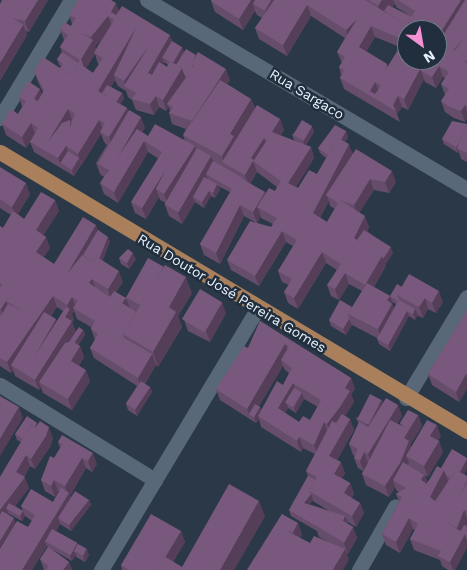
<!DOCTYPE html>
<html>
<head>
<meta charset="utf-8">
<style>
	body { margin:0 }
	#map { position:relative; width:467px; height:570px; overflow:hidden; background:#2a3847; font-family:"Work Sans",sans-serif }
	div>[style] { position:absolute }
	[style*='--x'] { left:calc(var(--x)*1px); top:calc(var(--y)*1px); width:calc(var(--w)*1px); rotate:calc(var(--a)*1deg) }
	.minor>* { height:15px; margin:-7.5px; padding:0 7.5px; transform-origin:7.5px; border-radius:7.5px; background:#586878 }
	.major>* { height:15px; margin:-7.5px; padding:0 7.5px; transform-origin:7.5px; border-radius:7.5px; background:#aa805c }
	.wall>* { inset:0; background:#674d6c }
	.shaded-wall>* { inset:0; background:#543e58 }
	.building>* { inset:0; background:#78597d; transform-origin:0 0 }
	span { translate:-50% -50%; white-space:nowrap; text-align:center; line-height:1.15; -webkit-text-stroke:5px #202e3d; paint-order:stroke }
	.street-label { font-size:14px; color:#e9f2fc }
	.north { position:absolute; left:397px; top:20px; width:50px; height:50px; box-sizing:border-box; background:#202e3d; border:1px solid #707c89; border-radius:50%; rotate:148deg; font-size:14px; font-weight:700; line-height:20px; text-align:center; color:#e9f2fc }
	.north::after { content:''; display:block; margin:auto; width:18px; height:22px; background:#f491d3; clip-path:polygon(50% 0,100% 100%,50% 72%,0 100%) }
</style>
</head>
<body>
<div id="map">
	<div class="minor">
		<div style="--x:147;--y:0;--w:372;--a:30.6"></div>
		<div style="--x:0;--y:118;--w:138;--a:-59"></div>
		<div style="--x:0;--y:385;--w:182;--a:31.5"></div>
		<div style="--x:406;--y:398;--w:118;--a:-58.9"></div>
		<div style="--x:101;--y:570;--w:304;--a:-59.1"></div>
		<div style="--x:359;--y:570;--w:73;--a:-60.3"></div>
	</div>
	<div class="major">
		<div style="--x:0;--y:152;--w:544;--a:30.86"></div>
	</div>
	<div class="wall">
		<div style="clip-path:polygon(2px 0,48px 0,29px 32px,26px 31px,27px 35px,0 81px)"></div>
		<div style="clip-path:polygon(evenodd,212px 0,467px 0,467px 118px,465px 122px,454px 118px,445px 112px,441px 101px,445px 95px,441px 84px,445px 78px,443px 77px,436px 88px,425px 82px,424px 79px,408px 110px,402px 107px,397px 114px,400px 122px,344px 89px,340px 78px,341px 75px,339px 67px,342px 63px,337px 52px,345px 38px,311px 16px,287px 56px,259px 39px,255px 28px,262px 18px,257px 15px,255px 11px,243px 30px,215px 12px,211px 1px,212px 0,395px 4px,396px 7px,410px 16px,392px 7px,395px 4px,212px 0,407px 30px,437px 30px,437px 60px,407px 60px,407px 30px,212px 0,375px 37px,400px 47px,388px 67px,387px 64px,366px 51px,375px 37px)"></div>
		<div style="clip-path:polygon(evenodd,119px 11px,172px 41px,184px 52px,230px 80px,227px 84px,251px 99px,255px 108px,280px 119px,284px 130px,280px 136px,297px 142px,294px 140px,292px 134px,314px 132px,306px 145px,311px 147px,314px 158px,296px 187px,298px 188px,317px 174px,326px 158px,320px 153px,318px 148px,346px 131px,348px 137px,345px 142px,353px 154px,396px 182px,389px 193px,374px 190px,359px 213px,369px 227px,367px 231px,393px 253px,385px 265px,386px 266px,374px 287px,390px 296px,394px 309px,396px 304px,392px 302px,390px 296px,402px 287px,443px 302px,436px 313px,428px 309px,423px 318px,417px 315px,415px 320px,409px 316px,390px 351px,379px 344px,377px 338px,352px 325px,346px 335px,331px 326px,329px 320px,352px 307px,362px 291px,349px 284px,339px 300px,331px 296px,327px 285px,337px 270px,326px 263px,298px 309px,288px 303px,284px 292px,289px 285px,282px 282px,278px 271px,293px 246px,286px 242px,259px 286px,231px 270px,227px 260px,255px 222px,244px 216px,220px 264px,204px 255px,200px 244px,230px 192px,218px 186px,220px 190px,215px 198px,211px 196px,204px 208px,195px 202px,182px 224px,169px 216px,165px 205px,166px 203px,160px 200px,159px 197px,146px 219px,135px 213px,131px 202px,159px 159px,148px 152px,118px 203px,104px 194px,100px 183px,104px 177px,100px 174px,96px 163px,107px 145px,104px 142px,101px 134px,74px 176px,34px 152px,30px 142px,26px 148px,6px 135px,2px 124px,18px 114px,22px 107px,19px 97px,42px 94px,43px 92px,38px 82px,34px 71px,60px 68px,61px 66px,59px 65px,57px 59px,62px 52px,60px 47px,64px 40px,60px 29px,71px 26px,72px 24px,69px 15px,119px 11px,103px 37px,96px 49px,95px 47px,103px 37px,119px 11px,95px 54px,98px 64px,99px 64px,93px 73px,86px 68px,95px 54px,119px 11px,164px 62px,168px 65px,167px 67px,163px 64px,164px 62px,119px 11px,115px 80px,118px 86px,126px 91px,128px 97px,132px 100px,136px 110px,154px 115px,159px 107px,166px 111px,169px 107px,170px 111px,169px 113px,172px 124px,186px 129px,183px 135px,185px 141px,148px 136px,142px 132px,145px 128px,128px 111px,127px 108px,120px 104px,124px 99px,122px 93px,111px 87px,115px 80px,119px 11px,257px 172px,277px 187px,275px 191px,265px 194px,265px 192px,250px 184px,257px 172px,119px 11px,329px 201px,330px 206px,335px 209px,327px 222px,320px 218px,329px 201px,119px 11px,261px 216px,261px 218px,273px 224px,271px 227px,257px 223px,261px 216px)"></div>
		<div style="clip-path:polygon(467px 124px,467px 162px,461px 159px,459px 152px,458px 153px,444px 144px,442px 139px)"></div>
		<div style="clip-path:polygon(evenodd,0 167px,30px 194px,18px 214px,24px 219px,55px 200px,59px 211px,43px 235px,46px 237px,50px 248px,43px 257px,54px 264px,98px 230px,110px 242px,102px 261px,123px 282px,116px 292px,129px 307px,125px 297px,192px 293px,178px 316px,182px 327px,158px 367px,156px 365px,145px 384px,150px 387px,152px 392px,137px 416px,128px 410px,126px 404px,137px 386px,94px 358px,90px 348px,95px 340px,91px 329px,91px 327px,77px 319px,74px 311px,72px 314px,74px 320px,72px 322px,76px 332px,83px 330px,85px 335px,78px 345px,80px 346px,84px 357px,79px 366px,90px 381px,72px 410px,43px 393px,41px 387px,39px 390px,15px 376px,13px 370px,11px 373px,0 366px,0 226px,3px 228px,11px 215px,0 208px,0 167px,57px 307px,63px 311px,57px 321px,51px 316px,57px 307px)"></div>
		<div style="clip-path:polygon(119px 258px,136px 259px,129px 269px,121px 264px)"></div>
		<div style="clip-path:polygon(467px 310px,467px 389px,459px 402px,432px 385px,428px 374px)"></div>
		<div style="clip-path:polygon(226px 313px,210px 342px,188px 331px,184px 320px)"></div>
		<div style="clip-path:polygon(evenodd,260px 321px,351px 378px,355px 389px,351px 394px,354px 402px,345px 416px,350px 419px,354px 430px,337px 460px,345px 473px,342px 478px,350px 483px,354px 494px,351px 498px,360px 503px,364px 513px,356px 527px,348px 522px,347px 523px,353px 527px,357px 538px,348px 554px,346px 552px,349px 560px,247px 570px,282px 514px,302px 534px,300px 538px,310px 543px,328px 542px,319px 537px,317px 531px,291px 516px,289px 510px,308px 476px,306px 471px,315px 454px,303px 448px,301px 452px,261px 427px,259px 419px,256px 423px,220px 400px,216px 389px,248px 348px,260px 321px,283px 366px,285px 370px,289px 373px,283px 385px,261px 410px,260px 407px,258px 407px,283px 366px,260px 321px,304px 399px,318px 407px,310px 420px,299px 422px,285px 413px,288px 408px,296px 413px,304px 399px,260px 321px,313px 500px,313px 501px,329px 511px,309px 504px,313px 500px)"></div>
		<div style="clip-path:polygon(383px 403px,398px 405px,402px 416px,397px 424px,401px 425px,400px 423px,418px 415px,422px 426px,410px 445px,411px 447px,441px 436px,438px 440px,439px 441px,443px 452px,428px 477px,425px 475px,427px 482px,441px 468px,467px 469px,464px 474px,467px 476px,467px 524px,466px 526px,467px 526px,467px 548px,455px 570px,448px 570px,442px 566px,440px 560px,414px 550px,410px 539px,415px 530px,413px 529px,400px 553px,386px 545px,382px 534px,399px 502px,396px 494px,399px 492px,397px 491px,395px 487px,389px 497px,366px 485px,362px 474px,363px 471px,358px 468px,354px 458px,355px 456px,353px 455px,349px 444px,359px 424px,356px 418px)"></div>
		<div style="clip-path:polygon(evenodd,15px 434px,53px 438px,50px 447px,35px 469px,30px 466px,24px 477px,29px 488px,15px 506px,23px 511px,21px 506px,53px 502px,59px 491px,58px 491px,55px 497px,45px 491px,41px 480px,60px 448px,58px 442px,97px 464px,92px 472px,86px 468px,70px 496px,71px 498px,89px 500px,91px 505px,71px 531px,60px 524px,56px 531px,77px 543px,78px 545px,89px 555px,85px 562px,76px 557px,76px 555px,72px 561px,53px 550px,69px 562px,72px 570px,44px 570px,40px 559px,48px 547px,47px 546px,32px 570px,0 570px,0 477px,21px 442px,17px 440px,15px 434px,9px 514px,22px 521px,25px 516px,32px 521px,28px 527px,15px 523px,9px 515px,9px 514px)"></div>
		<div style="clip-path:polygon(265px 516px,234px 570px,122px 570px,121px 565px,181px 531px,185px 542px,173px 562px,182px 567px)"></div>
	</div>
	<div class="shaded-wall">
		<div style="clip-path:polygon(38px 0,48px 0,29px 32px,25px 21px)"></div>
		<div style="clip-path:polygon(251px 0,262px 0,253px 4px,255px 11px,243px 30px,239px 19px)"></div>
		<div style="clip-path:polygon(271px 0,282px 0,269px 22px,265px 11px)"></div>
		<div style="clip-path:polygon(382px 0,393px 0,395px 4px,386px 17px,382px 15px,378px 6px)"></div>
		<div style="clip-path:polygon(461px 0,467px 0,442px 55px,437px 42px,437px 38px)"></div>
		<div style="clip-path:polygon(116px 3px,120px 14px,115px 22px,111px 12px)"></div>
		<div style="clip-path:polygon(307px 5px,311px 16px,287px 56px,283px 45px)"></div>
		<div style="clip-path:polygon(108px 16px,112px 27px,95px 47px,97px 51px,94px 53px,95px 54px,85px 70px,81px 59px,92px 41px,91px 37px)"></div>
		<div style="clip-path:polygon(357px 19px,350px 41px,346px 30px)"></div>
		<div style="clip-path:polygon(23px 25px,27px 35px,0 81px,0 63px)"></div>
		<div style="clip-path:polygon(137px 26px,114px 75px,115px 80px,104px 99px,98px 91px)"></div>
		<div style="clip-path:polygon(371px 26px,375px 37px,363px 58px,359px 47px)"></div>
		<div style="clip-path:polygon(170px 35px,174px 46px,162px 57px,164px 62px,152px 83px,148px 73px)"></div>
		<div style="clip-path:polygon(150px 44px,126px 87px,124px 81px)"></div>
		<div style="clip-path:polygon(182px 47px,184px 52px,175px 69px,173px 63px)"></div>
		<div style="clip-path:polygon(425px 60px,432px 60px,421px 71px,424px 79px,408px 110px,404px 99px)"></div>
		<div style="clip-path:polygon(439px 66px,443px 77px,436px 88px,432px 77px)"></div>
		<div style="clip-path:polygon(182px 68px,186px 79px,167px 104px,169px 107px,166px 111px,163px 100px)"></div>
		<div style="clip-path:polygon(226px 69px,230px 80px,196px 132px,192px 121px)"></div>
		<div style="clip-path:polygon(375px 82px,379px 93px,372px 97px,370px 91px)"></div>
		<div style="clip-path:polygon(40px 89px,44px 100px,38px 110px,34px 99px)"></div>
		<div style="clip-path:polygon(122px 93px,124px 99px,117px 110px,115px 105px)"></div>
		<div style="clip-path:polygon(156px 96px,159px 107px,154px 115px,150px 104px)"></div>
		<div style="clip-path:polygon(398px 96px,402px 107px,397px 114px,393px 105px)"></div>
		<div style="clip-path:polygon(251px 99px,257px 114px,224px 163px,222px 156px,230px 134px)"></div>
		<div style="clip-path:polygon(465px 105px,467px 112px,467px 118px,465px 122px,461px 111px)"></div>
		<div style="clip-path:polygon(127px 108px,131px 119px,113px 148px,109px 137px)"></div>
		<div style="clip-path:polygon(68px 109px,72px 120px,70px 122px,74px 131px,47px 143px)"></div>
		<div style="clip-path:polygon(141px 117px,145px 128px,111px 181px,107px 171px)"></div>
		<div style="clip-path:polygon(280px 119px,284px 130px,276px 143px,272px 132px)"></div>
		<div style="clip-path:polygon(99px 120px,103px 130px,100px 132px,101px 134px,82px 165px,78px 154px)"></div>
		<div style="clip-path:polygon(31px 123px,35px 134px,26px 148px,22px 137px)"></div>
		<div style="clip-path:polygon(312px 126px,314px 132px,305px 147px,303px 141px)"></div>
		<div style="clip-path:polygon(467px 129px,457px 148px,459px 152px,458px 153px,456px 147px)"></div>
		<div style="clip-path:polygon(346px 131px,348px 137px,334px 163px,331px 158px)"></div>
		<div style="clip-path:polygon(264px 138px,268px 149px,253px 161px,257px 172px,249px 185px,245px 175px,251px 158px)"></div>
		<div style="clip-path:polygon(144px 141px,148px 152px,118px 203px,114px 192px)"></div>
		<div style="clip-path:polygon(349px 144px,353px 155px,326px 195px,329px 201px,317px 224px,313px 213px)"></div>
		<div style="clip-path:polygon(66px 146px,70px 157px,60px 163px,58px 158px)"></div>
		<div style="clip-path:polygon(195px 146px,199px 157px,168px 205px,164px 194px)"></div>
		<div style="clip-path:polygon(311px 147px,314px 158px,292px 194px,288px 183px)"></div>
		<div style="clip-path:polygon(211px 156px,215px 166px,206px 174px,208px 180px,193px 197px,195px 202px,182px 224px,178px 213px)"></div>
		<div style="clip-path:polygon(79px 158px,81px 164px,74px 176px,72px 171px)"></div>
		<div style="clip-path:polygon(166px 169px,156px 189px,159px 197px,146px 219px,142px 208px)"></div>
		<div style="clip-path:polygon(392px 171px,396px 182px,389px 193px,385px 182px)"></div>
		<div style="clip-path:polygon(370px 179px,374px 190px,357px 216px,354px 205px)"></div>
		<div style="clip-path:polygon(26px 183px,30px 194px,16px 217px,12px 207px)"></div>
		<div style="clip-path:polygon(217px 184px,220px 190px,215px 198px,213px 193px)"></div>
		<div style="clip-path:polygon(209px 191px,211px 196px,204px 208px,202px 202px)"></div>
		<div style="clip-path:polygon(265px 192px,268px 203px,257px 207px,261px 216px,257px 223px,253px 212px)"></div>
		<div style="clip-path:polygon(55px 200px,59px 211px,40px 241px,36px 230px)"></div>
		<div style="clip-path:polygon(240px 205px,244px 216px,220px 264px,216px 253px)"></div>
		<div style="clip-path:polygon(365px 216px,369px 227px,360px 244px,354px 238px)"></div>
		<div style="clip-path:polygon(96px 225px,100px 236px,67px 274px)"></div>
		<div style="clip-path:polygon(282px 231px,286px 242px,259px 286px,255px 276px)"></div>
		<div style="clip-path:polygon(46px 237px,50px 248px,40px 263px,36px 252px)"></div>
		<div style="clip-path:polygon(108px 237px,110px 242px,98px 273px,95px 267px)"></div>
		<div style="clip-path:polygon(391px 247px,393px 253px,385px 265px,383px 259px)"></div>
		<div style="clip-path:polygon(322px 252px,326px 263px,298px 309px,294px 298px)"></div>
		<div style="clip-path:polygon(133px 253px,136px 259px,129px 269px,127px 263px)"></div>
		<div style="clip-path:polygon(382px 256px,386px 266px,369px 295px,365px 285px)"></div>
		<div style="clip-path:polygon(119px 271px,123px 282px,111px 300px,108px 289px)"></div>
		<div style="clip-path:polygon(345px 273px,349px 284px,339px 300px,335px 289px)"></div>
		<div style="clip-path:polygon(186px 277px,192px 293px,178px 316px,182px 327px,158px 367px,153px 352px,169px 307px)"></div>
		<div style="clip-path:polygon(92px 279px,96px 290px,89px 283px)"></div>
		<div style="clip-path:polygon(439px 291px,443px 302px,436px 313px,432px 303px)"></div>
		<div style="clip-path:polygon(53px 296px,57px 307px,15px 367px,11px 365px,13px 370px,11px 373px,7px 362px)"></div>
		<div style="clip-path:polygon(390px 296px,396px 315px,382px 340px,378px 329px,387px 300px)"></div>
		<div style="clip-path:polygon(72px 297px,76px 308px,73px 308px,74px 311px,72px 314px,74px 320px,72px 322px,76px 332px,43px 384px,39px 382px,41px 387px,39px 390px,35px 380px,65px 317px,69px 310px,67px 305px)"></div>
		<div style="clip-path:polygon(126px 298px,130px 309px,122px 303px)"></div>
		<div style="clip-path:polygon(425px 298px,428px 309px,423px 318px,419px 307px)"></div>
		<div style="clip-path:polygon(6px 301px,10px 312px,5px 320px,1px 309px)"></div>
		<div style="clip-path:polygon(222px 302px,226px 313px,210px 342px,206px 331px)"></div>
		<div style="clip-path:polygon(415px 309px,418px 315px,415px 320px,413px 314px)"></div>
		<div style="clip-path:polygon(407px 311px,409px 316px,390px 351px,388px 345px)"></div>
		<div style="clip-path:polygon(56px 319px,60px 330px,34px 357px)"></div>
		<div style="clip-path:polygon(349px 319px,352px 325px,346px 335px,343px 329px)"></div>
		<div style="clip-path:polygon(83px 330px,85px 335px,73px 354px,71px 349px)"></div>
		<div style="clip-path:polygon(285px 344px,289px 355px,281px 360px,283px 366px,253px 417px,249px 414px,247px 409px)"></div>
		<div style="clip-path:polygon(80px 346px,84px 357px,75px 372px,71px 361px)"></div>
		<div style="clip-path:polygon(152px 354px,156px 365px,141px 389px,138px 378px)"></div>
		<div style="clip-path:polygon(86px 370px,90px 381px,72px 410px,68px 399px)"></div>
		<div style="clip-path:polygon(466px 374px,467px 378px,467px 389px,459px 402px,456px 392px)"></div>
		<div style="clip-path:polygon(351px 378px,355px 389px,351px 394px,354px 402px,344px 418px,331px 435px,327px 424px,345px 388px)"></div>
		<div style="clip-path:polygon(293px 383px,297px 394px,286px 403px,288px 408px,282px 419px,278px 408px)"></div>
		<div style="clip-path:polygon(150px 387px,152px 392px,137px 416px,135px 410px)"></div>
		<div style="clip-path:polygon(302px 393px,304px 399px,296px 413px,294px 408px)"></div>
		<div style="clip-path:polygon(382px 400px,384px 406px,370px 431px,367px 425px)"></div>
		<div style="clip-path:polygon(398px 405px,402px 416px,372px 465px,368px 454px)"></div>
		<div style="clip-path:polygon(19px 407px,23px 418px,0 456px,0 439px)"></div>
		<div style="clip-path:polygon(260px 407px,262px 413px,258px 416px,259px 419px,256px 423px,254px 417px)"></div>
		<div style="clip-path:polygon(418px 415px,422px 426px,410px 445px,413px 451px,406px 456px,409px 462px,404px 474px,393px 480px,395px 487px,389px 497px,385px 486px,404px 438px)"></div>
		<div style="clip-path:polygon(350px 419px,354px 430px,333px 466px,329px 456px)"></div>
		<div style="clip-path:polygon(324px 422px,328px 433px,318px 456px,314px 445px)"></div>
		<div style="clip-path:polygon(437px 425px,441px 436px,434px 447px,430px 436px)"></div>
		<div style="clip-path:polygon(49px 427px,53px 438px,50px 447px,35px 469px,31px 459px)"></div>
		<div style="clip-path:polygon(299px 437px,303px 448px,301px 452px,297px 441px)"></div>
		<div style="clip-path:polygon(439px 441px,443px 452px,428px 477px,424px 466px)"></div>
		<div style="clip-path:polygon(364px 452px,368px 463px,364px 472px,360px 461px)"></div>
		<div style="clip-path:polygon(93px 453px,97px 464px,92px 472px,88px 461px)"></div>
		<div style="clip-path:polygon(26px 455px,30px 466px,20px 483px,16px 472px)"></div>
		<div style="clip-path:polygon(82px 458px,86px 468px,70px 496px,73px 504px,58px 518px,60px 524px,49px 543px,44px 540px,47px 546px,32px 570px,22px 570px,68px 494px,65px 486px)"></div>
		<div style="clip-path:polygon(467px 459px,467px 469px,457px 486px,454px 480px)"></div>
		<div style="clip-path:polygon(341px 462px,345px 473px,338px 485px,334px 474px)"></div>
		<div style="clip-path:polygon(444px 470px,448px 481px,434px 508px,430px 497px)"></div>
		<div style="clip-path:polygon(424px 475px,428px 485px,421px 480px)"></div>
		<div style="clip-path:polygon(25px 477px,29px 488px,12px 511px,6px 508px,9px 514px,0 527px,0 510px)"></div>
		<div style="clip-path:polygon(54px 480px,58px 491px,55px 497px,51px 486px)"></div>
		<div style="clip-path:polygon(350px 483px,354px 494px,348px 504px,344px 493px)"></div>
		<div style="clip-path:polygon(311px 494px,313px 500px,307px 508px,304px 503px)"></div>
		<div style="clip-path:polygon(89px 500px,91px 505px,71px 531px,69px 525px)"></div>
		<div style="clip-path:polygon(259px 501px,265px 516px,234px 570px,220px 570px)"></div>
		<div style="clip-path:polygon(360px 503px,364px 513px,356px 527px,352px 516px)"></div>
		<div style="clip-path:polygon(464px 510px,467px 518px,467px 524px,463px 535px,459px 533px,457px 528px)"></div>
		<div style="clip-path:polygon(23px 511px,25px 516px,22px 521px,20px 516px)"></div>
		<div style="clip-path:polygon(345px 516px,348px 522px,343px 530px,341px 524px)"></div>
		<div style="clip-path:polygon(14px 518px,18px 529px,0 558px,0 541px)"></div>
		<div style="clip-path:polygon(409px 518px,413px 529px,400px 553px,396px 542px)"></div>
		<div style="clip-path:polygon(298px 523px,302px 534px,297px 542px,293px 532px)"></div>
		<div style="clip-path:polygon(353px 527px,357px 538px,348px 554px,344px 543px)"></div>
		<div style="clip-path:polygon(181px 531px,185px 542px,168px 570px,158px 570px)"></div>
		<div style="clip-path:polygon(465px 534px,467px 541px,467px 548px,455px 570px,453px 570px,450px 562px)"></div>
		<div style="clip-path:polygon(77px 543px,79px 549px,74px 551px,76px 555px,72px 561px,70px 556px)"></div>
		<div style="clip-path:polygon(87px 549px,89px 555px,85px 562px,83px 556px)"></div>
		<div style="clip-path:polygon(345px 549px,349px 560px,343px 570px,333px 570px)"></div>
		<div style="clip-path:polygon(69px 562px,72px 570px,63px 570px)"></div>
	</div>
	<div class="building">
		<div style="clip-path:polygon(2px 0,38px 0,25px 21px,13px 18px,23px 25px,0 63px,0 4px)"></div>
		<div style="clip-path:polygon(evenodd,78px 0,111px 0,116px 3px,111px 12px,116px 15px,122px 6px,170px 35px,148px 73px,152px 75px,159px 62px,167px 67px,170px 61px,182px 68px,163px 100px,156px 96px,150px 104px,132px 99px,136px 93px,124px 86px,150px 44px,124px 81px,114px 75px,137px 26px,98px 91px,127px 108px,109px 137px,100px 132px,105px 123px,99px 120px,78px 154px,66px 146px,58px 158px,30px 142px,38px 128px,31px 123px,22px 137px,2px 124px,11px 109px,18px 114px,26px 101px,19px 97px,28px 81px,40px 89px,34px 99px,38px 101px,44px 90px,34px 71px,43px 57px,71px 75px,80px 60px,60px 47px,68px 35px,60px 29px,64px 22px,71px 26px,76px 18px,69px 15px,78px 0,108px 16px,114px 20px,94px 53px,103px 58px,93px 73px,83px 66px,81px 59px,93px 40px,81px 33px,91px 37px,108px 16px,78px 0,68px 109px,75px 114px,70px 127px,70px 120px,62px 123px,47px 143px,68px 109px)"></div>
		<div style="clip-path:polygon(212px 0,251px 0,239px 19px,211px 1px)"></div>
		<div style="clip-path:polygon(255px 0,271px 0,265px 11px,253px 4px)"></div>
		<div style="clip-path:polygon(evenodd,274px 0,365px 0,415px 30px,407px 30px,407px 60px,425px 60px,404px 99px,398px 96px,393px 105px,396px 111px,340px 78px,344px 70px,339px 67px,345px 57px,337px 52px,357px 19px,346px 30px,307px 5px,283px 45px,255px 28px,274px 0,371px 26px,404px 40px,385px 71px,387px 64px,359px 47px,371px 26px,274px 0,375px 82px,381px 86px,375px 94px,370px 91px,375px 82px)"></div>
		<div style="clip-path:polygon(369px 0,382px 0,378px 6px)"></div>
		<div style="clip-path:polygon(398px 0,422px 0,415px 11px)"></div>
		<div style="clip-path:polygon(422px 0,461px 0,437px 38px,437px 30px,421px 30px,408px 22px)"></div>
		<div style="clip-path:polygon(evenodd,465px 0,467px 0,467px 59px,465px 62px,467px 63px,467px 106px,465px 105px,461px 111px,450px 107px,441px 101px,449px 89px,441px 84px,449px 72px,439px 66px,432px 77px,421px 71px,428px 60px,437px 60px,437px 45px,465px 0,464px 38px,455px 51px,453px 50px,464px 38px)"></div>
		<div style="clip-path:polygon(388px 5px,412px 17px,408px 22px,410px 27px,384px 11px)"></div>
		<div style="left:172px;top:41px;width:12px;height:19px;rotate:31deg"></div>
		<div style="clip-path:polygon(186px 49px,196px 55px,191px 64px,193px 68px,187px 77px,184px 74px,182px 68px,176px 65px)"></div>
		<div style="clip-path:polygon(62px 52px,78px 63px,71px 75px,60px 68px,63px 64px,57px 59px)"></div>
		<div style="clip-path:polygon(198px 52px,226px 69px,192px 121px,169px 113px,173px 107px,167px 104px,194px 66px,191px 64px)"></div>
		<div style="clip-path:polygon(220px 80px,251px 99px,230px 134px,234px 136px,222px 156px,183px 135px)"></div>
		<div style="clip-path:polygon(107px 85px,122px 93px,116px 102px,102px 93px)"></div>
		<div style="clip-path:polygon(evenodd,257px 105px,280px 119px,272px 132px,311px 147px,288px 183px,298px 188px,309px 170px,317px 174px,338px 138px,349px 144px,313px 213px,327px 222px,338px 203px,326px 195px,356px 149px,392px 171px,385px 182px,370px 179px,354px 205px,340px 200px,365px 216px,354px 238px,382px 256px,365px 285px,345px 273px,335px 289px,327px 285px,341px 264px,322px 252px,294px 298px,284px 292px,292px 279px,278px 271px,297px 240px,282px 231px,255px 276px,227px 260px,250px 221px,271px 227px,277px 218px,257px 207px,269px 188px,275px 191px,281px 181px,253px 161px,245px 175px,222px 162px,257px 105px,264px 138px,267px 140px,254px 160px,251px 158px,264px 138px)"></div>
		<div style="left:129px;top:110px;width:14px;height:62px;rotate:30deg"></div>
		<div style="left:302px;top:120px;width:12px;height:17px;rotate:31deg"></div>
		<div style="clip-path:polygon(452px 121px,467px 124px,462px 133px,459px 142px,456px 147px,442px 139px)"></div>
		<div style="clip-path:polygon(155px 124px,195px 146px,164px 194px,156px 189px,166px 169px,142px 208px,131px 202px,162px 152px,144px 141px,114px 192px,100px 183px,137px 129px,148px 136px)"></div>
		<div style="clip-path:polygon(335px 125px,346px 131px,341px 140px,338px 138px,328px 155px,318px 148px)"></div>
		<div style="clip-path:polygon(467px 125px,467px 152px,466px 153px,457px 148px,462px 133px)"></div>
		<div style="left:197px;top:148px;width:16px;height:65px;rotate:30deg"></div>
		<div style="left:68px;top:151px;width:13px;height:14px;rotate:32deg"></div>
		<div style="clip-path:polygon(213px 161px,243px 178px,242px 179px,239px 177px,232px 189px,206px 174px)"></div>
		<div style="clip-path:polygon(0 167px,26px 183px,12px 207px,0 199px)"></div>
		<div style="clip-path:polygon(204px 177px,217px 184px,213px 193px,209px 191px,202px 202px,193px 197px)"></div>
		<div style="clip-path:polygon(239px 177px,265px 192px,253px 212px,240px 205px,216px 253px,200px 244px)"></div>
		<div style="clip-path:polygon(41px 192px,55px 200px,36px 230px,46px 237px,36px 252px,54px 264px,83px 217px,96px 225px,67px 274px,82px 255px,94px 262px,97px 257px,119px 271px,108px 289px,92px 279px,89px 283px,110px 297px,114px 291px,126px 298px,122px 303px,136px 312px,123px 334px,124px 338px,152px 354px,138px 378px,90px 348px,98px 334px,91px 329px,95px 321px,73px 308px,78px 301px,72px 297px,67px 305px,53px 296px,7px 362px,0 358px,0 317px,8px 304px,24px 312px,6px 301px,1px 309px,0 309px,0 288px,2px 285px,0 283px,0 226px,3px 228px,13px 211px,24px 219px)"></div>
		<div style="clip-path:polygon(98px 230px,108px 237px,99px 259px,97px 257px,94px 262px,83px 255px)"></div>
		<div style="clip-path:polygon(364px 230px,391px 247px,383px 259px,382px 256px,357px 240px)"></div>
		<div style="clip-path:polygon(128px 249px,133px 253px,127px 263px,119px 258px)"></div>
		<div style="left:148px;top:258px;width:18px;height:45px;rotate:29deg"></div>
		<div style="clip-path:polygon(165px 265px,186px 277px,169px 307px,176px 312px,153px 352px,123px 334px)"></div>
		<div style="clip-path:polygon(409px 274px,439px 291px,432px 303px,425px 298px,419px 307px,397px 295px)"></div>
		<div style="clip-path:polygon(367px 283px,390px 296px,387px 300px,392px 304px,378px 329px,348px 314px)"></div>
		<div style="clip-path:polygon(397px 284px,402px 287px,397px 295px,399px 300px,415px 309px,413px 314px,407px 311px,388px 345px,377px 339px,398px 301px,390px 296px)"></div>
		<div style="left:200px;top:289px;width:26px;height:35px;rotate:31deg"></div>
		<div style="clip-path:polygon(340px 300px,352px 307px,348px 314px,349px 319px,343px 329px,329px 320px)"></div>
		<div style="clip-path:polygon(66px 307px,70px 309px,65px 317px,72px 321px,35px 380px,11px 365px,44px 312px,56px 319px,34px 357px)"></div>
		<div style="clip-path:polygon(467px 310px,467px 375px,466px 374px,456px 392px,428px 374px)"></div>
		<div style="clip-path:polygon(evenodd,260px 321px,351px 378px,345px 388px,350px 391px,340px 407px,327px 424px,324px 422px,314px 445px,299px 437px,297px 441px,258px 416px,277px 381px,283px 385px,292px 368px,281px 360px,289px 346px,285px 344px,247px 409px,216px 389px,244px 346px,248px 348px,260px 321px,293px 383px,321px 400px,310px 420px,303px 416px,299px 422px,278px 408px,293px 383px)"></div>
		<div style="clip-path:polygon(79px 327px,83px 330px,74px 343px,72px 341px,69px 342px)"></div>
		<div style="clip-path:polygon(72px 341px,80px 346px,71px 361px,86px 370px,68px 399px,39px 382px,65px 343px)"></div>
		<div style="left:141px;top:381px;width:11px;height:27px;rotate:34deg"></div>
		<div style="left:294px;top:388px;width:9px;height:17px;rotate:32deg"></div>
		<div style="left:370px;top:394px;width:13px;height:28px;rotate:27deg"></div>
		<div style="clip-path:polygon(0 396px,19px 407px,0 439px)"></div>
		<div style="clip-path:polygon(386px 398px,398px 405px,368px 454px,364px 452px,360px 461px,354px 458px,358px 449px,349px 444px,359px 422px,368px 427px)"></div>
		<div style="left:255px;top:404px;width:6px;height:12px;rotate:31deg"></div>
		<div style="clip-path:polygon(408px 410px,418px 415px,404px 438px,409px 441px,400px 463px,385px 486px,362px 474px,390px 420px,406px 428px,400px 423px)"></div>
		<div style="clip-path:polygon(342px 414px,350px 419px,329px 456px,341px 462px,334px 474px,350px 483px,344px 493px,360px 503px,352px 516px,309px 491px,317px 477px,306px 471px,332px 421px,336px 423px)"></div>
		<div style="clip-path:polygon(27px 416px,37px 423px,35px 428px,31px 425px,23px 439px,15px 434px)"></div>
		<div style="clip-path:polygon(427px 420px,437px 425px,430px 436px,439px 441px,424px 466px,406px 456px)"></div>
		<div style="clip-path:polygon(40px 421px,49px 427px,46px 436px,31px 459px,26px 455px,16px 472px,25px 477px,0 510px,0 477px,31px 425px,35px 428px)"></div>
		<div style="clip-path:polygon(62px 435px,93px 453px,88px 461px,82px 458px,65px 486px,54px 480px,51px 486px,41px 480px,50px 456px,54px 458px,62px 445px,58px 442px)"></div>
		<div style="clip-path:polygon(452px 449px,467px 458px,467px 459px,460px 472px,456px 470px,450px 478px,446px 475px,444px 470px,441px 468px)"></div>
		<div style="clip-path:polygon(403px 462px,424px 475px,421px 480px,427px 484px,437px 466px,444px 470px,430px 497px,435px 501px,456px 470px,467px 476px,467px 480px,459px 497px,467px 483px,467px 511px,464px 510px,457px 528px,444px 521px,465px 534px,450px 562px,438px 556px,441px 551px,410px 539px,418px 524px,409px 518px,396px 542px,382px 534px,402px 497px,396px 494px,406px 488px,393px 480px)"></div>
		<div style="clip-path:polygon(308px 476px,315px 480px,309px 491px,311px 494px,304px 503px,345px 516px,343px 521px,325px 510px,316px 526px,289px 510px)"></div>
		<div style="clip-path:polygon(229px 484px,259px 501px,220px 570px,156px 570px,164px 556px,182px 567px)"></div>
		<div style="clip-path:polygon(61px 488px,69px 493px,22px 570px,0 570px,0 549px,17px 521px,28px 527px,35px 515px,21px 506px,31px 489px,53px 502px)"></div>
		<div style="clip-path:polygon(75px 491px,89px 500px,69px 525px,58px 518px)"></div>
		<div style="left:9px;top:503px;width:16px;height:6px;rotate:30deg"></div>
		<div style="left:325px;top:510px;width:33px;height:18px;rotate:31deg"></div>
		<div style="clip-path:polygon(2px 511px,14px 518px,0 541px,0 515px)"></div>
		<div style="clip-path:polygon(151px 514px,181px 531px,165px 557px,164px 556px,156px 570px,129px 570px,121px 565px)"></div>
		<div style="clip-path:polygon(282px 514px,298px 523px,293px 532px,287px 531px,310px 543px,314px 536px,345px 549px,333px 570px,247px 570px)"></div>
		<div style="clip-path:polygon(464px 525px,467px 526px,467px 538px,466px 537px,465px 534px,460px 532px)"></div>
		<div style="left:52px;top:529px;width:29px;height:14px;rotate:29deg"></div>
		<div style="left:78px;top:544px;width:10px;height:8px;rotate:29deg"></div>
		<div style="clip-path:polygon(48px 547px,69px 562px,63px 570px,47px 570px,48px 566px,40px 559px)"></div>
	</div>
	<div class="street-label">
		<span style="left:307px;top:94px;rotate:31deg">Rua Sargaco</span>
		<span style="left:232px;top:293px;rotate:31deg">Rua Doutor José Pereira Gomes</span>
	</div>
	<div class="north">N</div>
</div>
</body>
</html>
